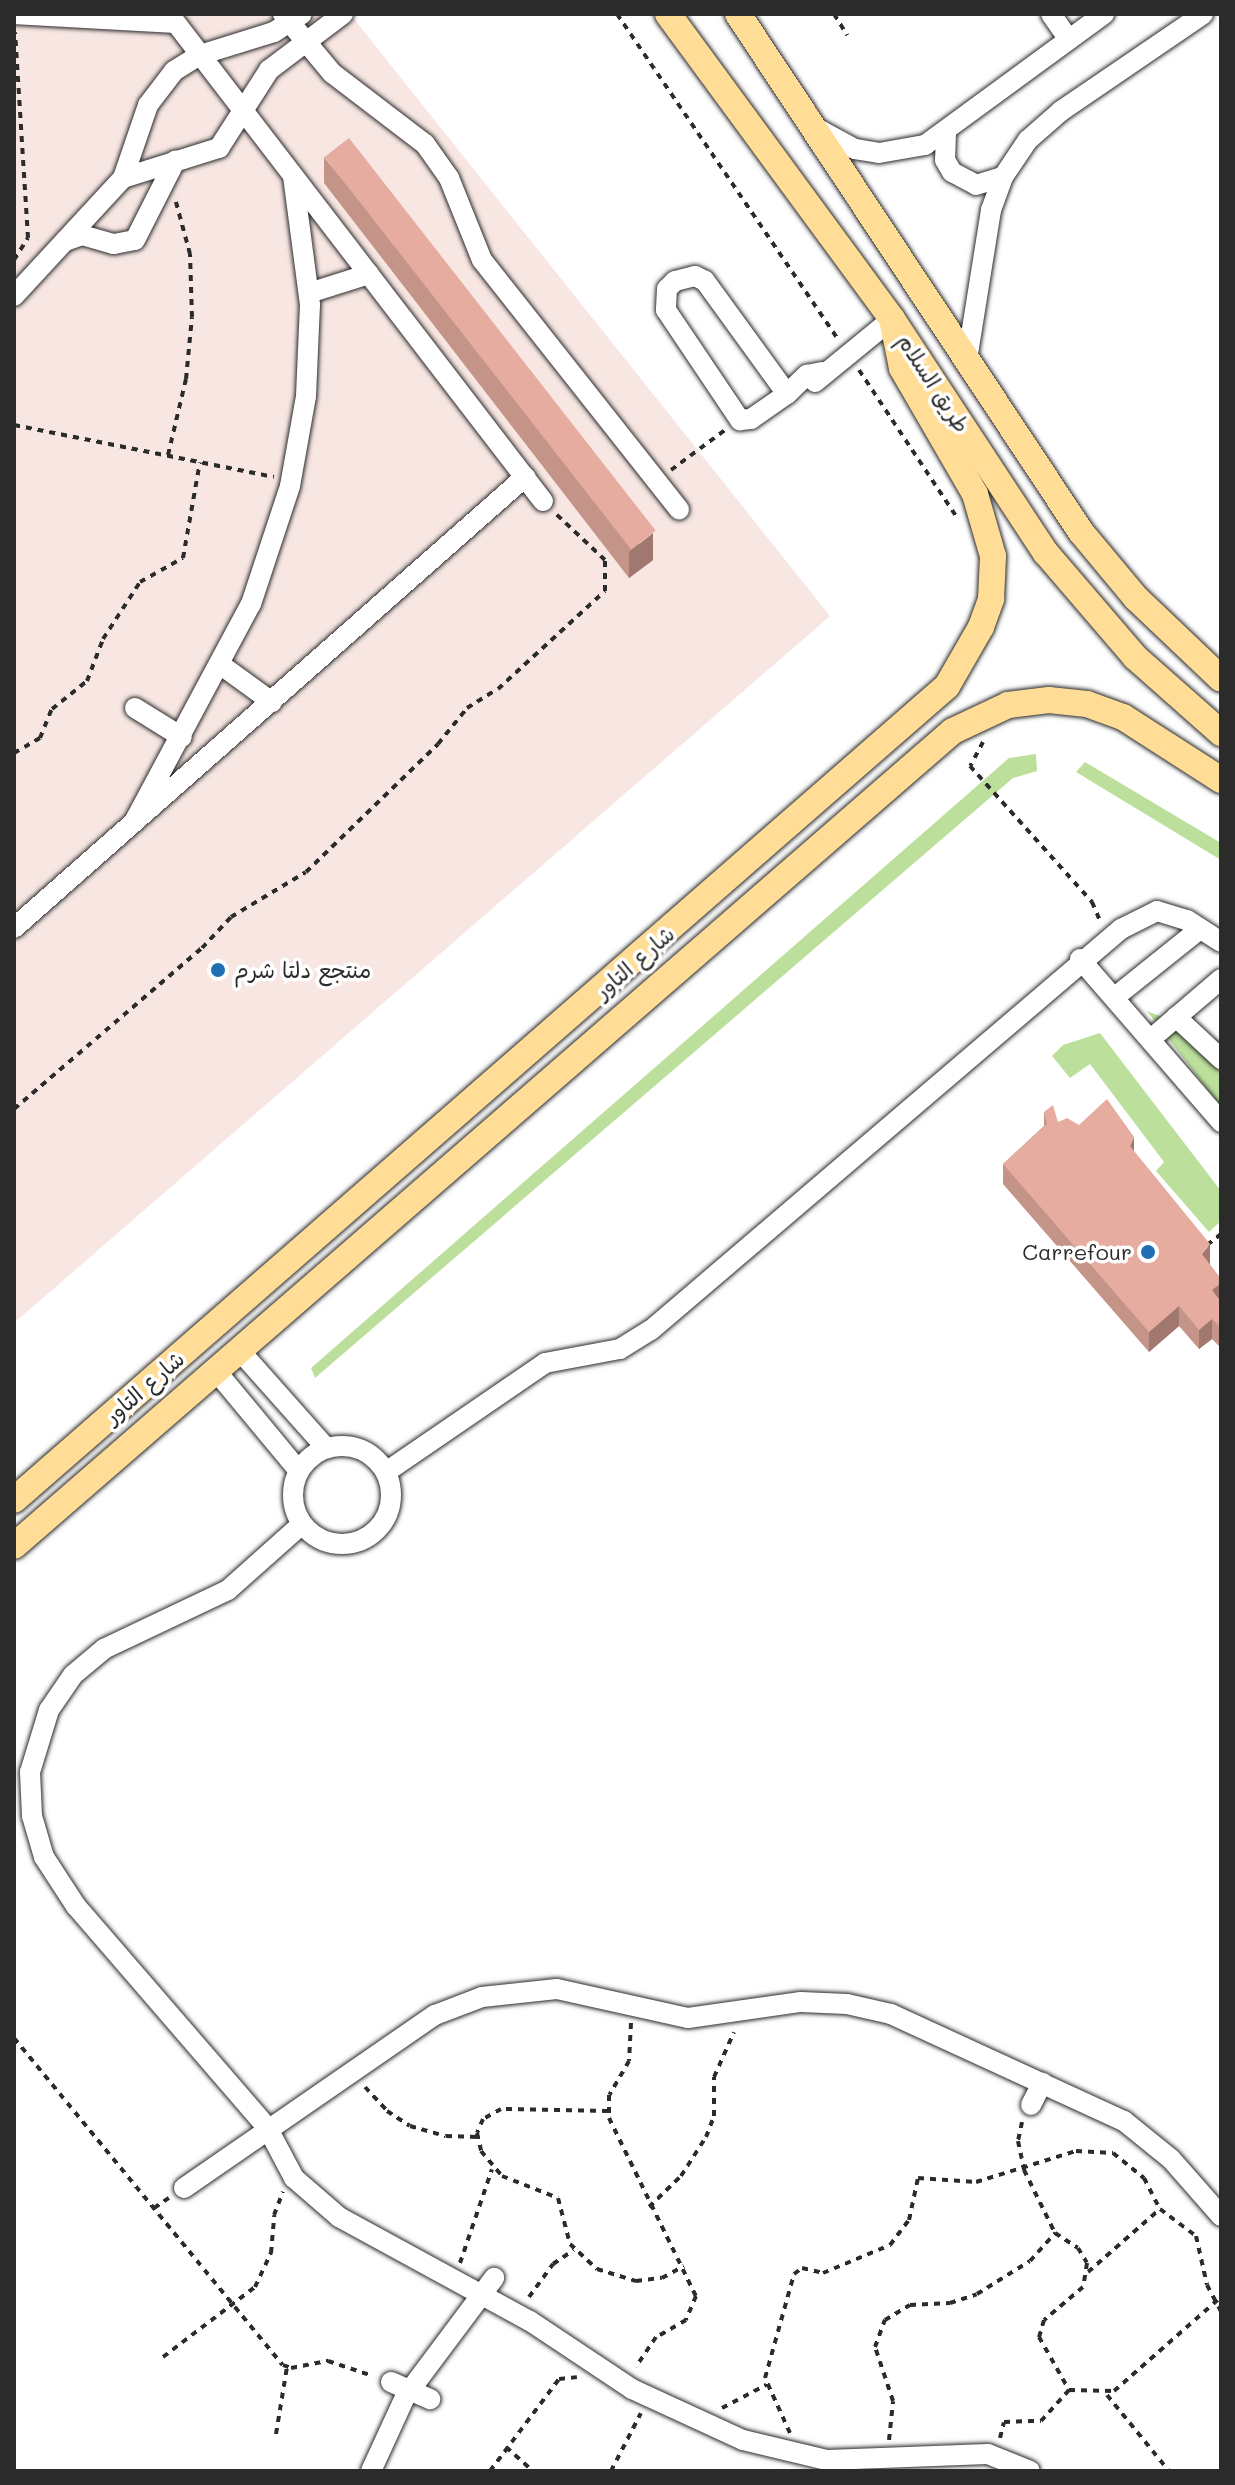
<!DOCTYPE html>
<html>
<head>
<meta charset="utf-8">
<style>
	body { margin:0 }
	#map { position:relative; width:1235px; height:2485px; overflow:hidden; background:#fff; font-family:Mali,"Playpen Sans Arabic",sans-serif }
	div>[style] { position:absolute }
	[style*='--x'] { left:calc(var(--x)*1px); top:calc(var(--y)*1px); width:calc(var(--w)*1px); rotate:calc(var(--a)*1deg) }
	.built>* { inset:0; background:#f7e6e2 }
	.green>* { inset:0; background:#bce09b }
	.path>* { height:4px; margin-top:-2px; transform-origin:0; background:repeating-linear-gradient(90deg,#2b2b2b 0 6px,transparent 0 12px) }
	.roads { filter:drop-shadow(0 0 2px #2b2b2b) drop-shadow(0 0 2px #2b2b2b) }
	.minor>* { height:20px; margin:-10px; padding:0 10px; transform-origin:10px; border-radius:10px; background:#fff }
	.minor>.ring { margin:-10px; padding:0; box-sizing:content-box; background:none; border:20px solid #fff; border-radius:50% }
	.major>* { height:26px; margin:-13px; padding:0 13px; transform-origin:13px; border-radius:13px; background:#ffdd96 }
	.wall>* { inset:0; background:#c59489 }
	.shaded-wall>* { inset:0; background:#a0786f; transform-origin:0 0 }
	.building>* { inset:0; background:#e5ac9f; transform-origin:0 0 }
	.dots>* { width:22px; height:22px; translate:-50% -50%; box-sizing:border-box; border:4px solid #fff; border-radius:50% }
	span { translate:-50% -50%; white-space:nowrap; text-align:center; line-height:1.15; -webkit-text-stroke:7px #fff; paint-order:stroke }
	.street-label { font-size:22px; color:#2b2b2b }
	.poi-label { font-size:22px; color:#2b2b2b }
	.left { translate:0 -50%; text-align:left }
	.right { translate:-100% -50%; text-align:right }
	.frame { position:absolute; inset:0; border:16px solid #2b2b2b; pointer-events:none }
</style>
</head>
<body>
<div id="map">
	<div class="built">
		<div style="clip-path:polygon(14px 14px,350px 14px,830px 616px,14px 1323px)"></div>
	</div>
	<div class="green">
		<div style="clip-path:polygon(1036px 754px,1037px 771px,1013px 778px,315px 1378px,311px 1368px,1009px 758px)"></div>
		<div style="clip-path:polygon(1085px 762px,1221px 843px,1221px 860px,1076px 772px)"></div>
		<div style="clip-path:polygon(1147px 1011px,1221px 1041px,1221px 1107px)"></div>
		<div style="clip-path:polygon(1100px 1033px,1221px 1191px,1221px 1221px,1209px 1232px,1156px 1171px,1164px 1162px,1090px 1064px,1070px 1078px,1052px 1056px,1063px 1045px)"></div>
	</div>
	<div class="path">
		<div style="--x:617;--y:14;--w:393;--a:55.8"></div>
		<div style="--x:834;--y:14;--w:25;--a:58"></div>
		<div style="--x:14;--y:260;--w:26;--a:-58"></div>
		<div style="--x:28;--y:238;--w:206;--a:-93.6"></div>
		<div style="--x:859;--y:370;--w:175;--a:56.4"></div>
		<div style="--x:14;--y:425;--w:265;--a:11.3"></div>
		<div style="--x:168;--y:455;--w:78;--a:-76.7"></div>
		<div style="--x:186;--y:379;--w:62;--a:-84.5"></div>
		<div style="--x:192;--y:317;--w:63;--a:-91.8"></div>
		<div style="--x:190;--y:254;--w:54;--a:-105.1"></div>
		<div style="--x:671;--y:470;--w:67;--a:-36.5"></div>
		<div style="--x:983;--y:742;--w:27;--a:118"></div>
		<div style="--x:970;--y:766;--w:183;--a:48.1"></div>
		<div style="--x:1092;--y:902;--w:21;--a:67"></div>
		<div style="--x:14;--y:753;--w:30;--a:-30"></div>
		<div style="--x:40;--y:738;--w:31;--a:-68"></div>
		<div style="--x:52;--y:709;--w:45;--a:-38.7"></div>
		<div style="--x:87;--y:681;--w:45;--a:-69.1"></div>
		<div style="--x:103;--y:639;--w:68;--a:-57"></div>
		<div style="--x:140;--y:582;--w:49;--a:-29.2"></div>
		<div style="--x:183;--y:558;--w:97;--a:-80"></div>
		<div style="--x:14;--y:1109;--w:248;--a:-40.6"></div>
		<div style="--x:202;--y:948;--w:42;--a:-46.9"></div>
		<div style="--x:231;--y:917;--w:87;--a:-31"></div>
		<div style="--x:306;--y:872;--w:184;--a:-44.1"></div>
		<div style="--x:438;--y:744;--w:46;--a:-51.1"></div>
		<div style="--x:467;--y:708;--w:36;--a:-32"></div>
		<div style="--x:498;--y:689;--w:145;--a:-42.5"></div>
		<div style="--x:605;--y:591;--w:31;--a:-90"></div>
		<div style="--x:605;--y:560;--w:67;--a:-136.8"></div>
		<div style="--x:1207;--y:1245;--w:18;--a:-38"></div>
		<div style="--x:631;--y:2023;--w:38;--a:93"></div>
		<div style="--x:629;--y:2061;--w:39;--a:120"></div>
		<div style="--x:609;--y:2095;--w:23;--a:90"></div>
		<div style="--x:609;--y:2118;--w:198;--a:64"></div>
		<div style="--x:696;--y:2296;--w:26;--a:113"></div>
		<div style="--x:686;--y:2320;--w:34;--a:150"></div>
		<div style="--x:656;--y:2337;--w:36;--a:124"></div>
		<div style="--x:14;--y:2038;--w:423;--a:50.6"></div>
		<div style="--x:283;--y:2365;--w:9;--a:21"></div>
		<div style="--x:291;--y:2368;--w:38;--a:-11"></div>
		<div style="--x:328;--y:2361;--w:47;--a:18.4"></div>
		<div style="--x:365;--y:2087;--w:33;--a:47"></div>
		<div style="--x:387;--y:2111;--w:27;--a:33"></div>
		<div style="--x:410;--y:2126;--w:37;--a:16"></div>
		<div style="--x:446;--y:2136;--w:32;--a:2"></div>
		<div style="--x:608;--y:2111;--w:107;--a:-178.9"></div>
		<div style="--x:501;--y:2109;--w:21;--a:151"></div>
		<div style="--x:483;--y:2119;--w:15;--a:113"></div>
		<div style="--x:477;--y:2133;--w:18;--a:77"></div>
		<div style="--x:481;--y:2151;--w:33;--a:50"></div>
		<div style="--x:502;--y:2176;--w:60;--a:21.4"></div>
		<div style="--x:558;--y:2198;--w:48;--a:75.4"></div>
		<div style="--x:570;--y:2244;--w:37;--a:43"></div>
		<div style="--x:597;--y:2269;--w:41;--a:17.1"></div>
		<div style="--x:636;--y:2281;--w:26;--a:-7"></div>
		<div style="--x:662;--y:2278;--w:25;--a:-29"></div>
		<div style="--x:1022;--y:2122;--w:19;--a:102"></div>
		<div style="--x:1018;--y:2141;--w:30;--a:78"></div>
		<div style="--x:1024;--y:2170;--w:70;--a:63.8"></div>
		<div style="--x:1055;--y:2233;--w:27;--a:33"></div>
		<div style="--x:1078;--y:2248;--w:17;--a:59"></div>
		<div style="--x:1087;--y:2263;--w:24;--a:99"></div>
		<div style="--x:1083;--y:2287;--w:51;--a:139.8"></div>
		<div style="--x:1044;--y:2320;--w:18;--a:106"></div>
		<div style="--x:1039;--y:2337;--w:61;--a:60.5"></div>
		<div style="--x:649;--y:2207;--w:45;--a:-44.1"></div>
		<div style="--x:681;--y:2176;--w:46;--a:-57.3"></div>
		<div style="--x:706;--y:2137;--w:22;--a:-69"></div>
		<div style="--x:714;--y:2116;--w:39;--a:-90"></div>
		<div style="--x:714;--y:2077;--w:49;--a:-66"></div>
		<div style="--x:154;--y:2208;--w:18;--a:-34"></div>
		<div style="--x:460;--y:2263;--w:99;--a:-71.2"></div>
		<div style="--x:1088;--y:2272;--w:96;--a:-41.2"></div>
		<div style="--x:529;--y:2297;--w:41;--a:-54"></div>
		<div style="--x:553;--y:2264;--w:25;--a:-34"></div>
		<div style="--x:163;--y:2357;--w:116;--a:-37.3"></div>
		<div style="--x:255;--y:2287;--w:38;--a:-65"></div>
		<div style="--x:271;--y:2253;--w:38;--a:-85"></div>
		<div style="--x:274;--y:2215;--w:25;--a:-69"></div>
		<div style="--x:1107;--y:2395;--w:98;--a:50.8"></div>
		<div style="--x:722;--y:2408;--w:50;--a:-27.6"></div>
		<div style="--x:790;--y:2433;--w:60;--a:-114.4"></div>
		<div style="--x:765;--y:2378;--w:108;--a:-74.4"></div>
		<div style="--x:794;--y:2274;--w:10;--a:-37"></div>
		<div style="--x:802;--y:2268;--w:22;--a:13"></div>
		<div style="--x:823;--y:2273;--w:73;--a:-22.7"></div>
		<div style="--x:890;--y:2245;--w:31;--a:-53"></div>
		<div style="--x:909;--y:2220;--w:43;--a:-77.9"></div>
		<div style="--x:918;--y:2178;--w:58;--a:3.9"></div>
		<div style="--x:976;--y:2182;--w:105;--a:-17.2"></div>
		<div style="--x:1076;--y:2151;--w:37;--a:3"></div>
		<div style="--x:1113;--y:2153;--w:40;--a:39"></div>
		<div style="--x:1144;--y:2178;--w:35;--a:63"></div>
		<div style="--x:1160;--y:2209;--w:45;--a:36.9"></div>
		<div style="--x:1196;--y:2236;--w:50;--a:77.3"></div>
		<div style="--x:1207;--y:2285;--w:30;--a:62"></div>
		<div style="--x:276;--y:2434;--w:68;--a:-80.7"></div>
		<div style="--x:1000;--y:2438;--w:16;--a:-76"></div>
		<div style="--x:1004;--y:2422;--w:37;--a:-2"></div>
		<div style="--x:1041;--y:2421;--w:42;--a:-47.9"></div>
		<div style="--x:1069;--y:2390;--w:45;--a:1.3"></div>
		<div style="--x:1114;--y:2391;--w:142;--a:-41.3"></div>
		<div style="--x:889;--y:2440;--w:39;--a:-84"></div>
		<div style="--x:893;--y:2401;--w:57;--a:-108.4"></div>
		<div style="--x:875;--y:2347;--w:29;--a:-70"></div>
		<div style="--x:885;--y:2320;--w:29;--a:-31"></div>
		<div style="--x:910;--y:2305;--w:40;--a:-2.9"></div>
		<div style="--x:950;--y:2303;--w:28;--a:-18"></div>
		<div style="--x:977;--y:2294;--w:62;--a:-31.9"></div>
		<div style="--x:1030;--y:2261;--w:38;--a:-48"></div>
		<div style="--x:506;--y:2447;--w:36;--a:42"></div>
		<div style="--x:490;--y:2471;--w:115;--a:-53.1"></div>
		<div style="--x:559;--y:2379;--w:18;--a:-6"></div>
		<div style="--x:611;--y:2471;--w:65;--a:-62.7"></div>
	</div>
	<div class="roads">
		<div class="minor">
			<div style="--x:14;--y:14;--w:161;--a:3.2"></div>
			<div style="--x:169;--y:14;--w:614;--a:52.48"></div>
			<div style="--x:283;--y:14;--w:77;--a:50.3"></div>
			<div style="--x:332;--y:73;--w:117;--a:37.4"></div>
			<div style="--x:425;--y:144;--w:42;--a:54.8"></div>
			<div style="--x:449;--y:178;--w:88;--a:68.1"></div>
			<div style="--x:482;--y:260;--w:318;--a:51.7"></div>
			<div style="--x:1051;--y:14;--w:29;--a:55"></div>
			<div style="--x:818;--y:129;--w:42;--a:28.4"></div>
			<div style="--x:855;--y:149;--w:24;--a:9"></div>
			<div style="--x:879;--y:153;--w:47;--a:-9.9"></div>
			<div style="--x:925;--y:145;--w:222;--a:-36.2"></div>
			<div style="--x:946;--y:133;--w:27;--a:92"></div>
			<div style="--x:945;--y:160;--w:14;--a:60"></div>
			<div style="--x:952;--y:172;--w:27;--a:28"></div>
			<div style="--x:976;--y:185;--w:28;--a:-17"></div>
			<div style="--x:123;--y:178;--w:101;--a:-17.4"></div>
			<div style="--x:219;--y:148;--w:93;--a:-57.3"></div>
			<div style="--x:269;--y:70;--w:93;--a:-37.1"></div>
			<div style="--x:65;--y:241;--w:18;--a:-19"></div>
			<div style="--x:82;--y:235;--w:33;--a:16"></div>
			<div style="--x:114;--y:244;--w:21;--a:-11"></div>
			<div style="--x:135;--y:240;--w:89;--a:-63.1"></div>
			<div style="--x:309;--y:293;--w:63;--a:-17.6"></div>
			<div style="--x:14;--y:296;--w:161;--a:-47.3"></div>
			<div style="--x:123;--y:178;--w:77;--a:-71.1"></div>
			<div style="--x:148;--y:105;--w:43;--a:-52.6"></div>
			<div style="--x:174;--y:71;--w:31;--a:-32"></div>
			<div style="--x:200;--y:55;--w:77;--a:-17.3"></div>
			<div style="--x:274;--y:32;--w:33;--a:-33"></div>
			<div style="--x:967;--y:360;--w:152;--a:-80.9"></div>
			<div style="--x:991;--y:210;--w:35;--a:-70"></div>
			<div style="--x:1003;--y:177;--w:45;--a:-56"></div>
			<div style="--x:1028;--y:140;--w:44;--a:-41.3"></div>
			<div style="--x:1061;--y:111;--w:172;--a:-34.3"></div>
			<div style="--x:815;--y:382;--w:99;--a:-39.3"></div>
			<div style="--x:787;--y:394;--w:140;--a:-126"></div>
			<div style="--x:705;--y:281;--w:11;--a:-153"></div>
			<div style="--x:695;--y:276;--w:21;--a:166"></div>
			<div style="--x:675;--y:281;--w:11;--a:135"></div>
			<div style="--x:667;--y:289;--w:21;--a:93"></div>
			<div style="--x:666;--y:310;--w:133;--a:56.1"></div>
			<div style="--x:740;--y:420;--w:11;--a:-5"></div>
			<div style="--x:751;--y:419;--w:44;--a:-34.8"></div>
			<div style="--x:787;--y:394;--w:28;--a:-44"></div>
			<div style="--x:807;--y:375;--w:15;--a:-11"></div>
			<div style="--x:221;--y:665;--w:63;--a:36"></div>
			<div style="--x:135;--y:708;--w:55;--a:31.7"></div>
			<div style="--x:135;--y:820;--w:245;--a:-61.8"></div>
			<div style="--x:251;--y:604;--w:124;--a:-71.7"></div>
			<div style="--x:290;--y:486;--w:91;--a:-79.9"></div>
			<div style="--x:306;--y:396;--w:91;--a:-87.5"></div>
			<div style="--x:310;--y:305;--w:130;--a:-97.5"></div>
			<div style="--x:14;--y:928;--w:682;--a:-41.43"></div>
			<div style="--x:1080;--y:959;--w:216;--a:49.1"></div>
			<div style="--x:1115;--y:997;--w:109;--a:-38.7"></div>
			<div style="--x:1176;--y:1017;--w:62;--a:43"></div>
			<div style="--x:1152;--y:1038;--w:91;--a:-40.5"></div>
			<div style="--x:240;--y:1351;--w:130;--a:48.4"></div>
			<div style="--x:216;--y:1371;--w:130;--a:50.3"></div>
			<div class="ring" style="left:293px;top:1446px;width:78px;height:78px"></div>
			<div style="--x:386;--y:1472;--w:193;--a:-34.4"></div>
			<div style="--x:545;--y:1363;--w:76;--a:-10.6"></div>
			<div style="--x:620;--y:1349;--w:36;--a:-32"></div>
			<div style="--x:651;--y:1330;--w:618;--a:-40.47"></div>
			<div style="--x:1121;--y:929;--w:40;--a:-26.6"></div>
			<div style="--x:1157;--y:911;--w:31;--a:17"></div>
			<div style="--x:1187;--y:920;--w:40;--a:32.9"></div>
			<div style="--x:302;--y:1524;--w:99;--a:138.3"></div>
			<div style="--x:228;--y:1590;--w:137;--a:154.6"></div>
			<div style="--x:104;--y:1649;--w:40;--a:140"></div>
			<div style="--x:73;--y:1675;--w:42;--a:124.4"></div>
			<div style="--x:49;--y:1710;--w:65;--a:107"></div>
			<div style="--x:30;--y:1772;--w:44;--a:87.4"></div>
			<div style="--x:32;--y:1816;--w:43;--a:73.7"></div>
			<div style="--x:44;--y:1857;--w:59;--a:56.9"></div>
			<div style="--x:76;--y:1906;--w:292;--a:49.2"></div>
			<div style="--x:267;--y:2127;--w:58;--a:62.1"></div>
			<div style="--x:294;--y:2178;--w:60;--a:40.9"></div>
			<div style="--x:339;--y:2217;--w:217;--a:28.6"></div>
			<div style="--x:530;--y:2321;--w:123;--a:33.7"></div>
			<div style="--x:632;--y:2389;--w:122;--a:24.7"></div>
			<div style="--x:743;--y:2440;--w:86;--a:13.4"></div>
			<div style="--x:827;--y:2460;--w:161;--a:-2.1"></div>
			<div style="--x:988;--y:2454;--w:45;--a:22"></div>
			<div style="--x:1031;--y:2105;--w:25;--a:-63"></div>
			<div style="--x:184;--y:2188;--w:305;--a:-34.6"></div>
			<div style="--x:435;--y:2015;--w:50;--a:-21"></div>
			<div style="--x:482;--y:1997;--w:75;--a:-6.1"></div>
			<div style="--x:557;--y:1989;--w:134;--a:12.5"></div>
			<div style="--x:688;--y:2018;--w:114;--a:-8.1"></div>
			<div style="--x:801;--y:2002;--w:46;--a:2.5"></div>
			<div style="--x:847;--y:2004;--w:45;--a:12.8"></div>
			<div style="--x:891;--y:2014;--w:256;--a:24.7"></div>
			<div style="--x:1124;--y:2121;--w:60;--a:39"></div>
			<div style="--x:1171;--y:2159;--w:76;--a:48.7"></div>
			<div style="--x:391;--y:2382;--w:43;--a:23.6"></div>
			<div style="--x:371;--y:2471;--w:81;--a:-65.3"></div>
			<div style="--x:405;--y:2397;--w:149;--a:-53.2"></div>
		</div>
		<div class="major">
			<div style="--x:668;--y:14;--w:378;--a:53.7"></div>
			<div style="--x:892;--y:319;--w:280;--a:56.7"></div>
			<div style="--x:1046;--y:553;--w:137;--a:49.4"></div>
			<div style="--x:1135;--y:657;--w:115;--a:41.5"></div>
			<div style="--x:738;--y:14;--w:621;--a:56.49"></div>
			<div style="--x:1081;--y:532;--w:86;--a:50.2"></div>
			<div style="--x:1136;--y:598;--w:117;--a:43.6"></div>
			<div style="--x:14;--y:1500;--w:1238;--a:-41.1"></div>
			<div style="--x:947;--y:686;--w:68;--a:-60"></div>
			<div style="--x:981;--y:627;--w:30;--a:-70"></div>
			<div style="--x:991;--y:599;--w:43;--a:-87.3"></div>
			<div style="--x:993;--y:556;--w:65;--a:-106.2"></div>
			<div style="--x:975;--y:494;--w:146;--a:-120.1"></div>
			<div style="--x:902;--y:368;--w:50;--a:-101.5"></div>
			<div style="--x:14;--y:1546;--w:1243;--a:-40.96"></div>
			<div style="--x:953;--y:731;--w:61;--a:-25.3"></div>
			<div style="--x:1008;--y:705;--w:41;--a:-7"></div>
			<div style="--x:1049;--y:700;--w:38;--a:6"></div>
			<div style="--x:1087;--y:704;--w:38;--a:20"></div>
			<div style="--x:1123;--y:717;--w:117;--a:32.7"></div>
		</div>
	</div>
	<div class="wall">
		<div style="clip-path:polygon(324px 157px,653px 560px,629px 578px,324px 183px)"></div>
		<div style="clip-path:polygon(1044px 1112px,1058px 1122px,1079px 1125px,1134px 1152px,1210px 1265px,1221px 1279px,1221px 1345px,1219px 1346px,1212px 1339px,1199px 1349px,1179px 1326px,1149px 1352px,1003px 1184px,1003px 1164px,1044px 1126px)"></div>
	</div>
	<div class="shaded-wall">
		<div style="clip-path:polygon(653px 533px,653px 560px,629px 578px,629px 552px)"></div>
		<div style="clip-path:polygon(1134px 1137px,1134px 1157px,1130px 1146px)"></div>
		<div style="clip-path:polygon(1210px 1244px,1210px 1264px,1202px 1274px,1202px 1254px)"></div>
		<div style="clip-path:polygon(1221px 1283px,1221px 1303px,1212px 1290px)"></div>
		<div style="clip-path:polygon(1179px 1306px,1179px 1326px,1149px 1352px,1149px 1332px)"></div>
		<div style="clip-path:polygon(1212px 1319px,1212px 1339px,1199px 1349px,1199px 1330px)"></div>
		<div style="left:1221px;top:1325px;width:20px;height:2px;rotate:90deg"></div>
	</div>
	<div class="building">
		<div style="left:349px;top:138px;width:498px;height:31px;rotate:52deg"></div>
		<div style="clip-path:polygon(1107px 1099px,1134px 1137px,1130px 1146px,1210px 1244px,1202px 1254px,1221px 1279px,1221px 1283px,1212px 1290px,1221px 1302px,1221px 1325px,1219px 1326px,1212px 1319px,1199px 1330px,1179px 1306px,1149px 1332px,1003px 1164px,1047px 1124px,1044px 1112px,1053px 1105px,1058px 1122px,1067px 1118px,1079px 1125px)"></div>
	</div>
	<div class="dots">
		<div style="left:218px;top:970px;background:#1f6fb2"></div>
		<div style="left:1148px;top:1252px;background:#1f6fb2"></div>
	</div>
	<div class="street-label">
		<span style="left:934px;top:383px;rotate:57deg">طريق السلام</span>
		<span style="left:634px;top:962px;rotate:-41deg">شارع التاور</span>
		<span style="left:144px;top:1387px;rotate:-41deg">شارع التاور</span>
	</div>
	<div class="poi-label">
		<span class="left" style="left:234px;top:970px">منتجع دلتا شرم</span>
		<span class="right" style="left:1132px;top:1252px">Carrefour</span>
	</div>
	<div class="frame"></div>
</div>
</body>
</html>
